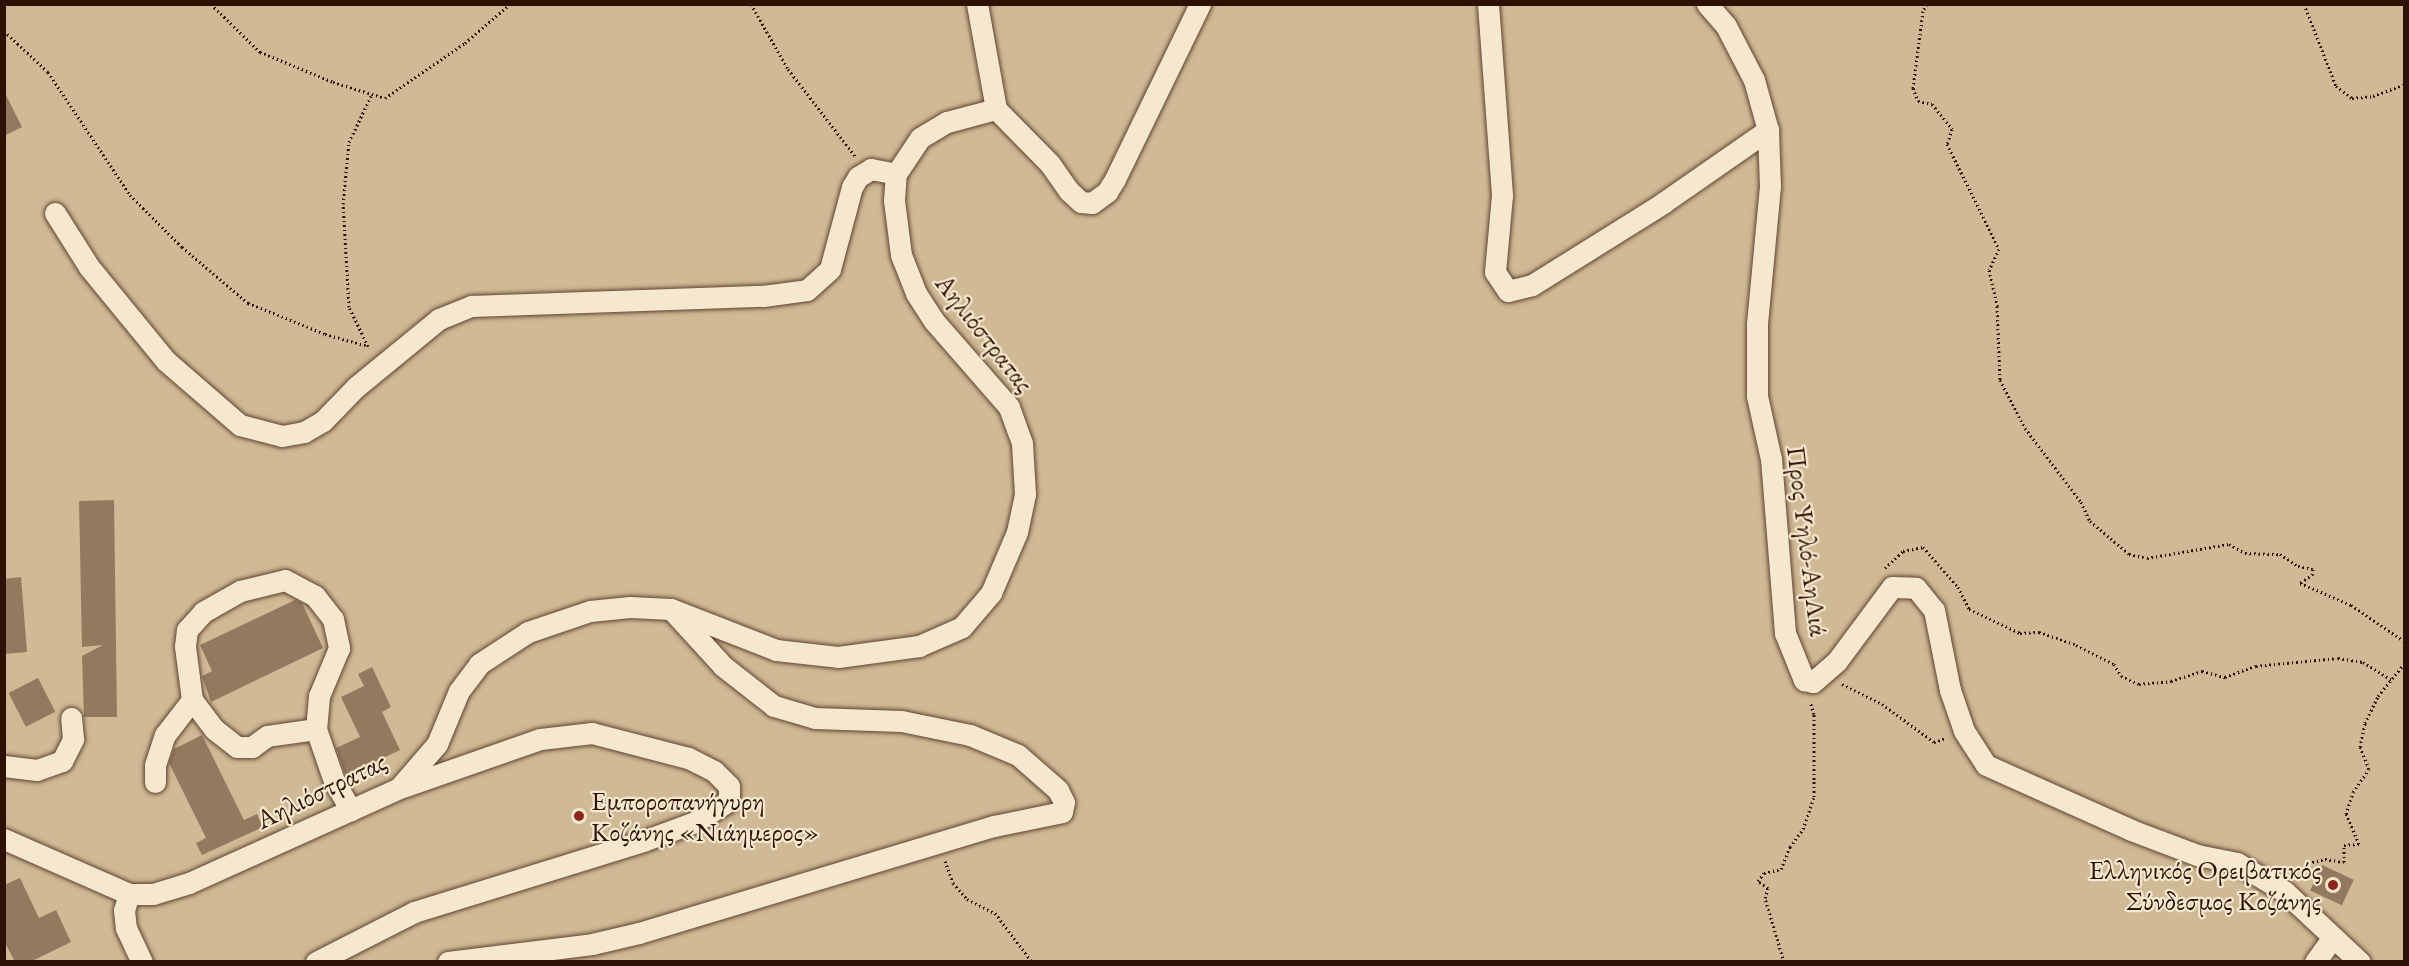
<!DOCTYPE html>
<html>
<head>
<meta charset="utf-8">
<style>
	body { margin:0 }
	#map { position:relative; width:2409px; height:966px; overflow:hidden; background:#f1dbb3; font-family:"EB Garamond",serif }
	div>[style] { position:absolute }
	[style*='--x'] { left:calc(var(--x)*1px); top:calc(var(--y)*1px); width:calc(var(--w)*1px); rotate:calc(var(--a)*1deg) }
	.green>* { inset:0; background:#d0b995; transform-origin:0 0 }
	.building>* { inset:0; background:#937a5f; transform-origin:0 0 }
	.path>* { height:3px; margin-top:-1.5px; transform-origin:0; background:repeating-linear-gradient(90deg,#2d1105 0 1.5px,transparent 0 4.5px) }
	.roads { filter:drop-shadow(0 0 2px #5e4430) drop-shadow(0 0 2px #5e4430) }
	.minor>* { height:21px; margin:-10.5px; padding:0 10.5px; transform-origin:10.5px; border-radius:10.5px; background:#f6e8ce }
	.dots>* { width:16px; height:16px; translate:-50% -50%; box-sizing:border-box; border:3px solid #f6e8ce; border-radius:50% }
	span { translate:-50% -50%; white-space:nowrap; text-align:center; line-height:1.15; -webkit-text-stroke:4.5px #f6e8ce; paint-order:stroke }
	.street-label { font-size:27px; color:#2d1105 }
	.poi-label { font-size:27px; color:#2d1105 }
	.left { translate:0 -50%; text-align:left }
	.right { translate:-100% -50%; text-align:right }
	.frame { position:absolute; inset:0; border:6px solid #2d1105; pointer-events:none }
</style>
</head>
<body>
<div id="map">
	<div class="green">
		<div style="left:5px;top:5px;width:2399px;height:957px"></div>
	</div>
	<div class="building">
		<div style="clip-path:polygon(4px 91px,22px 127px,4px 136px)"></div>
		<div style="clip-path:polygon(114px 500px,117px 717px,84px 717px,82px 656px,103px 645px,82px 647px,79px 501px)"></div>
		<div style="clip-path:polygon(21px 577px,27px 652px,4px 654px,4px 579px)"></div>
		<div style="clip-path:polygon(295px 600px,302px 603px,323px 648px,211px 702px,202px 676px,212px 671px,200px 645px)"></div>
		<div style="clip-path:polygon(372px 667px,391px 707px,382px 712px,400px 750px,346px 776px,336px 748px,360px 737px,341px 697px,364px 686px,358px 674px)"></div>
		<div style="left:38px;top:678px;width:38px;height:33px;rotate:63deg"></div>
		<div style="clip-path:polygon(202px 735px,244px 820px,257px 814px,263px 827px,202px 855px,196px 843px,206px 838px,169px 763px,174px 749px)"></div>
		<div style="left:2322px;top:865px;width:35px;height:28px;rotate:25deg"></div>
		<div style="clip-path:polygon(20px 878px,39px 918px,56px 910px,71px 942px,30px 962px,15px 962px,4px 941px,4px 885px)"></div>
	</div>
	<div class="path">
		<div style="--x:211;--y:4;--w:69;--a:44.4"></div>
		<div style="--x:260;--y:52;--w:79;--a:22.3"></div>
		<div style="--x:333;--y:82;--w:54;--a:17.1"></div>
		<div style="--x:385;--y:98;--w:97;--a:-34.5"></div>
		<div style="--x:465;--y:43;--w:60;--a:-40.9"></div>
		<div style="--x:751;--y:4;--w:75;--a:60.4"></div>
		<div style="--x:788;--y:69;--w:110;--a:52.4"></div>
		<div style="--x:1927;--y:4;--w:8;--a:120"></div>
		<div style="--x:1923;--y:11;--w:78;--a:97.4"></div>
		<div style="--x:1913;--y:88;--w:14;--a:69"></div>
		<div style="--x:1918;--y:101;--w:14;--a:12"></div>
		<div style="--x:1932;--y:104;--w:32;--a:51"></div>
		<div style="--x:1952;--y:129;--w:16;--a:108"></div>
		<div style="--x:1947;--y:144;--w:117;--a:63.7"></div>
		<div style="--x:1999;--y:249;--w:23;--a:115"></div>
		<div style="--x:1989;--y:270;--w:37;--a:77"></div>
		<div style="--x:1997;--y:306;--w:74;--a:87.7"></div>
		<div style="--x:2000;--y:380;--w:54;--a:62.5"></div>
		<div style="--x:2025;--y:428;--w:93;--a:52.9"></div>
		<div style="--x:2081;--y:502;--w:21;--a:65"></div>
		<div style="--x:2090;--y:521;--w:51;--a:40.2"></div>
		<div style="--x:2129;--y:554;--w:18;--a:13"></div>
		<div style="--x:2147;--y:558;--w:83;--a:-9.7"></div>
		<div style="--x:2229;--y:544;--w:18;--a:29"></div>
		<div style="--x:2245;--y:553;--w:35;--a:2"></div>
		<div style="--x:2280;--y:554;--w:22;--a:34"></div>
		<div style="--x:2298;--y:566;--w:15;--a:11"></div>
		<div style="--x:2313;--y:569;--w:5;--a:90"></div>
		<div style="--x:2313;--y:574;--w:16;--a:145"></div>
		<div style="--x:2300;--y:583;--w:56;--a:23.3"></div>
		<div style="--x:2351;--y:605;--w:64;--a:34.2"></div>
		<div style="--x:2304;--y:4;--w:88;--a:68.7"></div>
		<div style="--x:2336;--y:86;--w:20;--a:37"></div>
		<div style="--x:2352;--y:98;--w:21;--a:-5"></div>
		<div style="--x:2373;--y:96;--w:33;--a:-20"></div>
		<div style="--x:4;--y:31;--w:60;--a:43"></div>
		<div style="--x:48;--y:72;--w:148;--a:56.3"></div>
		<div style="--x:130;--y:195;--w:74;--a:45"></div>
		<div style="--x:182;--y:247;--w:87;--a:40.3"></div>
		<div style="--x:248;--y:303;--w:83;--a:21.9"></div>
		<div style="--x:325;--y:334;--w:45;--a:15.6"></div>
		<div style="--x:368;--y:346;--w:43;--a:-116"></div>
		<div style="--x:349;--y:307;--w:103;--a:-93.3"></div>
		<div style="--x:343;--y:204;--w:62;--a:-84.5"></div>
		<div style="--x:349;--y:142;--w:53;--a:-64.4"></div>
		<div style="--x:1885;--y:568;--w:25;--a:-43"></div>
		<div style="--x:1903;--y:551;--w:20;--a:-11"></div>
		<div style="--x:1923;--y:547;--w:53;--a:48.8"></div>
		<div style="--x:1958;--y:587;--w:25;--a:63"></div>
		<div style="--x:1969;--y:609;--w:56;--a:25.2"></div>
		<div style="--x:2020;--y:633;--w:19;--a:-3"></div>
		<div style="--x:2039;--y:632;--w:39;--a:19"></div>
		<div style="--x:2076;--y:645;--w:42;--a:26.6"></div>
		<div style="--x:2114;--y:664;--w:14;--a:60"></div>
		<div style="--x:2121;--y:676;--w:20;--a:24"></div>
		<div style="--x:2139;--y:684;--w:32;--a:-5"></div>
		<div style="--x:2171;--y:681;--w:33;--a:-18"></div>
		<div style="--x:2202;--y:671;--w:24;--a:15"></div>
		<div style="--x:2225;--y:677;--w:33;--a:-20"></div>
		<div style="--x:2256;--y:666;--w:82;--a:-5.6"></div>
		<div style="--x:2338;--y:658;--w:25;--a:9"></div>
		<div style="--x:2363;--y:662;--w:34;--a:32"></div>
		<div style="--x:1842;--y:684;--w:45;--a:26.6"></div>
		<div style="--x:1882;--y:704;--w:64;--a:36.2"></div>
		<div style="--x:1934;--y:742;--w:13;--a:-18"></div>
		<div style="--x:945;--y:861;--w:23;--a:70"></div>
		<div style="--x:953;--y:883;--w:21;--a:49"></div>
		<div style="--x:967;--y:899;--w:31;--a:27"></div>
		<div style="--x:995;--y:913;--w:61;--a:52.9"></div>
		<div style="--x:2303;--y:871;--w:9;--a:-58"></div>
		<div style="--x:2308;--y:863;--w:17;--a:-13"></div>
		<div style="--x:2325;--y:859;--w:19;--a:9"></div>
		<div style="--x:2344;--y:862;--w:17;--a:-90"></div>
		<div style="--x:2344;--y:845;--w:15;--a:-4"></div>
		<div style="--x:2359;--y:844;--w:33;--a:-113"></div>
		<div style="--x:2346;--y:814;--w:23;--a:-72"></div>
		<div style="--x:2353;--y:792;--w:28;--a:-55"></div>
		<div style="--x:2369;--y:769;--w:24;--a:-112"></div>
		<div style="--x:2360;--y:747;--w:25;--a:-78"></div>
		<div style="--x:2365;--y:723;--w:30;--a:-64"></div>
		<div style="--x:2378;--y:696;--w:41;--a:-50.9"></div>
		<div style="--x:4;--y:942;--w:1;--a:-45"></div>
		<div style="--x:1784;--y:962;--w:67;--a:-106.5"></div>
		<div style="--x:1765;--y:898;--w:10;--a:-73"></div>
		<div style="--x:1768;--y:888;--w:12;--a:-145"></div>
		<div style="--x:1758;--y:881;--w:10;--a:-53"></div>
		<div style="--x:1764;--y:873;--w:17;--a:-13"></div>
		<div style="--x:1781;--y:869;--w:24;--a:-68"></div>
		<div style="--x:1790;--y:847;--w:22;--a:-54"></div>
		<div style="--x:1803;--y:829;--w:34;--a:-71"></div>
		<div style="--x:1814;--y:797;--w:83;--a:-90"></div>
		<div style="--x:1814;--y:714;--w:13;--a:-108"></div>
	</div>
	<div class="roads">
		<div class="minor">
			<div style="--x:977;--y:4;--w:107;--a:79.7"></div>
			<div style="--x:1488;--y:4;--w:192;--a:85.8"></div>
			<div style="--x:1502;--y:195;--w:77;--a:95.2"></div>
			<div style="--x:1495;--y:272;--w:23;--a:56"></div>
			<div style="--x:1508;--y:291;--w:25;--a:-14"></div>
			<div style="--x:1532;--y:285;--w:155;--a:-32"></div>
			<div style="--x:1663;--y:203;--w:128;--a:-34.8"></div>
			<div style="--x:1707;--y:4;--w:29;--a:49"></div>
			<div style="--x:1726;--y:26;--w:61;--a:62.6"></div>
			<div style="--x:1754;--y:80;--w:52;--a:74.4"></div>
			<div style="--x:1768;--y:130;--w:56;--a:88"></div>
			<div style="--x:1770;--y:186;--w:139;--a:95.4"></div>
			<div style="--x:1757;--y:324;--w:72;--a:90"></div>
			<div style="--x:1757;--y:396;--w:65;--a:77.5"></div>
			<div style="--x:1771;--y:459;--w:175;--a:85.4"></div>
			<div style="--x:1785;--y:633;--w:51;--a:68"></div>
			<div style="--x:1804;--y:680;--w:9;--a:13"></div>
			<div style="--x:1813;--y:682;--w:32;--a:-41"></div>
			<div style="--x:1837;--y:661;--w:92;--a:-53.4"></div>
			<div style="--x:1892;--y:587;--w:24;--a:2"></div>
			<div style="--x:1916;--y:588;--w:28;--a:51"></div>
			<div style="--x:1934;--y:610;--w:82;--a:78.7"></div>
			<div style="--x:1950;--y:690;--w:43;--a:71.1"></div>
			<div style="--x:1964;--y:731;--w:40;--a:57.1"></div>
			<div style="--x:1986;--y:765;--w:159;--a:24.1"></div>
			<div style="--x:2131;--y:830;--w:71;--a:20.7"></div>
			<div style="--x:2197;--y:855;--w:41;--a:11.3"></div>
			<div style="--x:2237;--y:863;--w:55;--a:30.8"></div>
			<div style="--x:2284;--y:891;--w:104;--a:43.1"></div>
			<div style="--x:996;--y:109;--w:77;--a:45.5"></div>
			<div style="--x:1050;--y:164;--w:33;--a:55"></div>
			<div style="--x:1069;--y:191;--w:16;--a:43"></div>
			<div style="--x:1081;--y:202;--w:11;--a:5"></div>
			<div style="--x:1092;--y:203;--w:19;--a:-36"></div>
			<div style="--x:1107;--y:192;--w:15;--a:-58"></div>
			<div style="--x:1115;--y:179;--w:195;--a:-64.1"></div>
			<div style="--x:55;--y:213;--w:64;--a:57.8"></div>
			<div style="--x:89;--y:267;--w:122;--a:50.7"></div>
			<div style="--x:166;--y:361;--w:98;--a:40.9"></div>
			<div style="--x:240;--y:425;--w:43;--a:14.7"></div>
			<div style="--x:282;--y:436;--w:22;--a:-10"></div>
			<div style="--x:304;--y:432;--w:22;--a:-30"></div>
			<div style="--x:323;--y:421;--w:47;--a:-45.9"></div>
			<div style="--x:356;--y:387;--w:107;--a:-39.3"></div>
			<div style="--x:439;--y:319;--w:35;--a:-22"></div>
			<div style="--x:471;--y:306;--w:292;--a:-2"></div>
			<div style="--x:763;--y:296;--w:44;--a:-7.8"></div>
			<div style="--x:807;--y:290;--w:31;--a:-42"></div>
			<div style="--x:830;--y:269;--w:85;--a:-75"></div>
			<div style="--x:852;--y:187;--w:12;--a:-59"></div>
			<div style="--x:858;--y:177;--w:15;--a:-32"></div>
			<div style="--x:871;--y:169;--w:25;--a:11"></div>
			<div style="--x:316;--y:729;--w:49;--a:171.9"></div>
			<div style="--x:267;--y:736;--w:19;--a:144"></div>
			<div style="--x:252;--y:747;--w:15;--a:180"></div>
			<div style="--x:237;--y:747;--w:29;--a:-142"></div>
			<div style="--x:214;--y:729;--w:36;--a:-127"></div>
			<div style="--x:192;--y:700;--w:54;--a:-97.4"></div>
			<div style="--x:185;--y:646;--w:16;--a:-83"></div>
			<div style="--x:187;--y:630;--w:24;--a:-48"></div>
			<div style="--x:203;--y:612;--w:43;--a:-29.6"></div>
			<div style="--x:240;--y:591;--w:46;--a:-13.7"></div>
			<div style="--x:285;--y:580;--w:34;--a:28"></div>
			<div style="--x:315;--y:596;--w:29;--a:52"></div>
			<div style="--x:333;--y:619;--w:30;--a:78"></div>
			<div style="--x:339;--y:648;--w:52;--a:112.6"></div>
			<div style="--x:319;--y:696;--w:33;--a:95"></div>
			<div style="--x:316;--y:729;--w:55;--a:70.9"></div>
			<div style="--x:334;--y:781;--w:34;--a:60"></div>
			<div style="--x:4;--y:766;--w:33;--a:7"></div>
			<div style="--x:37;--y:770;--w:27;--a:-20"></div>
			<div style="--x:62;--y:761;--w:25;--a:-63"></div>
			<div style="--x:73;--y:739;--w:21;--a:-95"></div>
			<div style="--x:155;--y:782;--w:17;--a:-90"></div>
			<div style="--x:155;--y:765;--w:32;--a:-72"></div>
			<div style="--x:165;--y:735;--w:44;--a:-52.4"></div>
			<div style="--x:4;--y:839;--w:137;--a:23.7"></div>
			<div style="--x:129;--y:894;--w:24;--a:0"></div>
			<div style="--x:153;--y:894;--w:38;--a:-17"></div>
			<div style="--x:189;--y:883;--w:230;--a:-24.3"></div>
			<div style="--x:399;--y:788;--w:58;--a:-49.2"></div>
			<div style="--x:437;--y:744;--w:57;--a:-67.5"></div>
			<div style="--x:459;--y:691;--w:34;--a:-53"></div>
			<div style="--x:479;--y:664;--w:59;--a:-33.1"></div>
			<div style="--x:528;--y:632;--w:65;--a:-18.7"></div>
			<div style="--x:590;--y:611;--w:40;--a:-5.7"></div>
			<div style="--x:630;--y:607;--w:41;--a:2.8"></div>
			<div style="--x:671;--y:609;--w:113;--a:21.3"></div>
			<div style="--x:776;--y:650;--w:62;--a:6.4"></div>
			<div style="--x:838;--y:657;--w:82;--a:-7.7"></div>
			<div style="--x:919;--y:646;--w:47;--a:-23.8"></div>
			<div style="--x:962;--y:627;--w:45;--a:-49.5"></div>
			<div style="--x:991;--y:593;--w:66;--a:-66.9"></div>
			<div style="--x:1017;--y:532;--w:39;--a:-78"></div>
			<div style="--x:1025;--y:494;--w:51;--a:-93.4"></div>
			<div style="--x:1022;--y:443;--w:38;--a:-110"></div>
			<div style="--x:1009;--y:407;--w:114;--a:-131.1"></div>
			<div style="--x:934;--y:321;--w:33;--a:-123"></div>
			<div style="--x:916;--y:293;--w:41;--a:-111.5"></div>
			<div style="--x:901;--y:255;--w:55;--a:-97.3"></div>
			<div style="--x:894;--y:200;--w:26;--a:-86"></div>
			<div style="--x:896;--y:174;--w:43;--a:-56.3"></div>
			<div style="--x:920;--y:138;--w:31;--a:-31"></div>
			<div style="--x:947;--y:122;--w:51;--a:-14.9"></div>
			<div style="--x:129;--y:894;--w:17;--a:107"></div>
			<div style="--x:124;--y:910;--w:18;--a:84"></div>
			<div style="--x:126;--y:928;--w:38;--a:65"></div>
			<div style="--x:316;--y:962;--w:110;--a:-27"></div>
			<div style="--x:414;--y:912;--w:240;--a:-17.2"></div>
			<div style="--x:643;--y:841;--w:55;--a:-20.1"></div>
			<div style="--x:695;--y:822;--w:40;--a:-32"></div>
			<div style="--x:729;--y:801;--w:15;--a:-90"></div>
			<div style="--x:729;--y:786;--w:21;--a:-135"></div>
			<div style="--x:714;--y:771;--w:29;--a:-153"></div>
			<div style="--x:688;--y:758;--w:99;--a:-165.4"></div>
			<div style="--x:592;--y:733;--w:52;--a:173.4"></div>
			<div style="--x:540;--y:739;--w:145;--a:160.7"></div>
			<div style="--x:448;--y:962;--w:145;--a:-7.1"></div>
			<div style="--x:592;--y:944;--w:48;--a:-13.2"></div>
			<div style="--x:639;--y:933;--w:371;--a:-16.8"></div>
			<div style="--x:994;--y:826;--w:69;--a:-11.6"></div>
			<div style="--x:1062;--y:812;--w:10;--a:-79"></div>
			<div style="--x:1064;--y:802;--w:13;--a:-117"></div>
			<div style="--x:1058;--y:790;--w:53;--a:-138.8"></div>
			<div style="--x:1018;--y:755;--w:52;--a:-157.4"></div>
			<div style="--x:970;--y:735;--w:70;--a:-168.5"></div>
			<div style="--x:901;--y:721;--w:86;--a:-178"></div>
			<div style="--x:815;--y:718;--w:43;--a:-163.7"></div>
			<div style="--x:774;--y:706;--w:65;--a:-141.9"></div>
			<div style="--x:723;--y:666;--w:77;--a:-132.4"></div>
			<div style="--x:2315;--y:962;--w:29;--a:-54"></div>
		</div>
	</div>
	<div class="dots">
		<div style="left:579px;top:816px;background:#8f2418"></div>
		<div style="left:2333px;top:885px;background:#8f2418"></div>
	</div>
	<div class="street-label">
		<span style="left:985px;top:333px;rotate:52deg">Αηλιόστρατας</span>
		<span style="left:1808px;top:541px;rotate:83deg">Προς Ψηλό-ΑηΛιά</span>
		<span style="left:321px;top:790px;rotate:-26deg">Αηλιόστρατας</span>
	</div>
	<div class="poi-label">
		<span class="left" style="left:591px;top:816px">Εμποροπανήγυρη<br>Κοζάνης «Νιάημερος»</span>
		<span class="right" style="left:2321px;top:885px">Ελληνικός Ορειβατικός<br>Σύνδεσμος Κοζάνης</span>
	</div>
	<div class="frame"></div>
</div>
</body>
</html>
